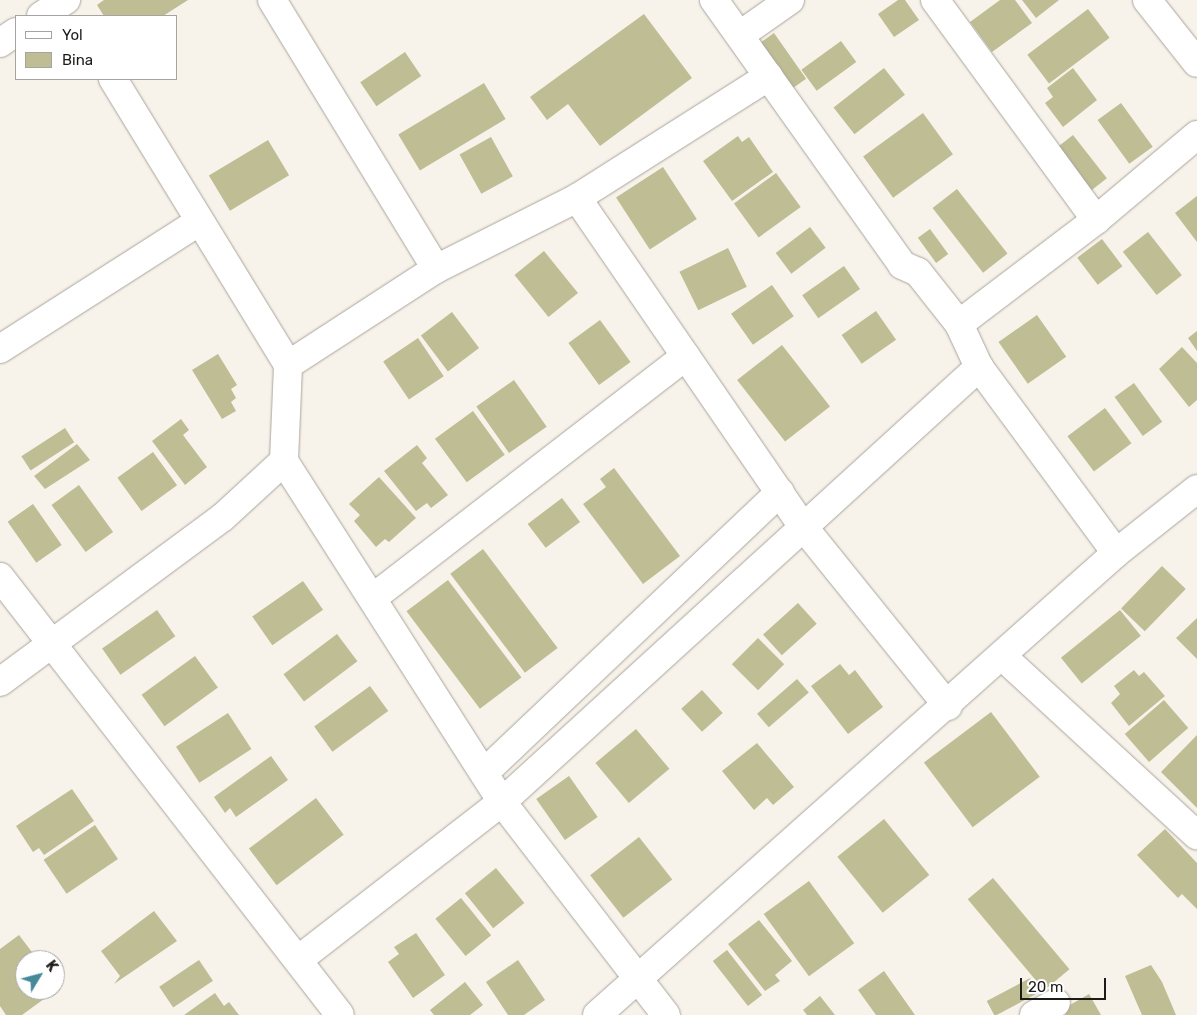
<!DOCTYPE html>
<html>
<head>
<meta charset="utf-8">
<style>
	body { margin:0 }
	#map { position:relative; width:1197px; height:1015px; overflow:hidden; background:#f8f3ea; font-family:Rubik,sans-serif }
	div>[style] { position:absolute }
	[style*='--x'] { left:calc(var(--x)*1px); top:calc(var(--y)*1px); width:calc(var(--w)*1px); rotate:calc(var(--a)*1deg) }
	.building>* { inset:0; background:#bebd94; transform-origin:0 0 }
	.roads { filter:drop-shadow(0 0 1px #a9a49d) drop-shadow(0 0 1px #a9a49d) }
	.minor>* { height:28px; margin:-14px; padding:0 14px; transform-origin:14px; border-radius:14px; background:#fff }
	span { translate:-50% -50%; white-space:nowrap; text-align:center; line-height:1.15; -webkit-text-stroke:4.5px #fff; paint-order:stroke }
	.legend { position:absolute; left:15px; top:15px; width:162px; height:65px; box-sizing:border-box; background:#fff; border:1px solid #a5a4a3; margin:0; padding:6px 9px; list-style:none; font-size:15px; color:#1d1b18 }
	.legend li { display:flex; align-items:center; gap:10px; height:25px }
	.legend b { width:25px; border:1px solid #a5a4a3 }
	.north { position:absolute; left:15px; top:950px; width:50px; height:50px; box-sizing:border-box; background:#fff; border:1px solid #a5a4a3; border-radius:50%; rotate:53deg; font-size:14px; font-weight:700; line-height:20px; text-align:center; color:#1d1b18 }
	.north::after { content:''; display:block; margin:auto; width:18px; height:22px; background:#468999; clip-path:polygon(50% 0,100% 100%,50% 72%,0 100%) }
	.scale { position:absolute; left:1020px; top:978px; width:86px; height:22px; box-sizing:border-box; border:2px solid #1d1b18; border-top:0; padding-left:6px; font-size:15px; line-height:18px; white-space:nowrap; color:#1d1b18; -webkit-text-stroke:4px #fff; paint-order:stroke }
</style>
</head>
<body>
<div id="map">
	<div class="building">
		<div style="clip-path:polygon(104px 0,188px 0,163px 16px,104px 16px,97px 5px)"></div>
		<div style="clip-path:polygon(898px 0,905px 0,919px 20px,894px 37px,878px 14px)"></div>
		<div style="clip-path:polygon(1000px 0,1015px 0,1032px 23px,992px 52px,970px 22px)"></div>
		<div style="clip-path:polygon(1022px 0,1059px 0,1036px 18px)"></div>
		<div style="left:1088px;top:9px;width:36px;height:76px;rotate:53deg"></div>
		<div style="clip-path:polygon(644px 14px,692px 78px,600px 146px,568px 104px,547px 120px,530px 97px)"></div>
		<div style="left:774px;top:33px;width:56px;height:16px;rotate:55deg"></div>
		<div style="left:841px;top:41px;width:26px;height:49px;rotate:54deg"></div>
		<div style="left:405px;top:52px;width:29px;height:54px;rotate:56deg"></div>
		<div style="left:884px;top:68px;width:34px;height:64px;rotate:52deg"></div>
		<div style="clip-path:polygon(1073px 68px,1097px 100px,1063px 127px,1045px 103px,1053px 97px,1047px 88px)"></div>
		<div style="left:484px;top:83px;width:42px;height:100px;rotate:59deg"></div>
		<div style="left:1121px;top:103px;width:54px;height:29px;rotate:54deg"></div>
		<div style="left:923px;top:113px;width:51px;height:74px;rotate:54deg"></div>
		<div style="left:1073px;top:135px;width:55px;height:28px;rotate:52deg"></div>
		<div style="clip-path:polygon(738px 136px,742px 142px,749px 137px,773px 172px,732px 201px,703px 161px)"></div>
		<div style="left:491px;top:137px;width:45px;height:36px;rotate:61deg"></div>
		<div style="left:268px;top:140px;width:41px;height:69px;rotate:59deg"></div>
		<div style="left:663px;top:167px;width:62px;height:56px;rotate:57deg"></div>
		<div style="left:776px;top:173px;width:42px;height:52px;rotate:54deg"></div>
		<div style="left:957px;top:189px;width:82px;height:31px;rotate:52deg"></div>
		<div style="clip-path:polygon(1197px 196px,1197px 242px,1175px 213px)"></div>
		<div style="left:810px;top:227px;width:26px;height:43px;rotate:53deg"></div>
		<div style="left:930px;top:229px;width:31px;height:15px;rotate:54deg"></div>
		<div style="left:1148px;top:232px;width:55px;height:32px;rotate:52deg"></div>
		<div style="left:1102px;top:239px;width:34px;height:31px;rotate:53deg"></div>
		<div style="left:728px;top:248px;width:43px;height:54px;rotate:64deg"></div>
		<div style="left:544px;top:251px;width:54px;height:38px;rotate:51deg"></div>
		<div style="left:844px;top:266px;width:28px;height:51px;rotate:55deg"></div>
		<div style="left:772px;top:285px;width:38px;height:50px;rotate:55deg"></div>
		<div style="left:876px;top:311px;width:35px;height:42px;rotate:55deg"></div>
		<div style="left:452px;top:312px;width:45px;height:39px;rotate:53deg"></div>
		<div style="left:1037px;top:315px;width:51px;height:47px;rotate:55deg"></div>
		<div style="left:600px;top:320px;width:52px;height:39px;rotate:54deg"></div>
		<div style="clip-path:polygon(1197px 331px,1197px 351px,1188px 338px)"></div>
		<div style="left:418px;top:338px;width:46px;height:42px;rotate:56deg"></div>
		<div style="left:782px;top:345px;width:78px;height:57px;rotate:52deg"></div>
		<div style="clip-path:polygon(1182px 347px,1197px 363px,1197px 400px,1189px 407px,1159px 369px)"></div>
		<div style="clip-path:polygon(218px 354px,237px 385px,231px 389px,236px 398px,231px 402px,236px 411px,222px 419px,192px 370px)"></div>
		<div style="left:514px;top:380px;width:57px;height:46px;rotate:55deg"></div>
		<div style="left:1134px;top:383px;width:48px;height:24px;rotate:54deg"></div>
		<div style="left:1105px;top:408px;width:44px;height:47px;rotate:53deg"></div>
		<div style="left:473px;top:411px;width:54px;height:47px;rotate:54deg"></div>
		<div style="clip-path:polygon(181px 419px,189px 430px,183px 435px,207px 467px,185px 485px,152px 441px)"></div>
		<div style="left:65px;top:428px;width:17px;height:52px;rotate:57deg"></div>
		<div style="clip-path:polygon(77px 444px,90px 460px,45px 489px,34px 476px)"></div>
		<div style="clip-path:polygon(417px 445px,427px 458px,422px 463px,448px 495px,431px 508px,427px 503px,416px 511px,384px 471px)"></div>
		<div style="left:153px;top:452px;width:41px;height:44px;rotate:54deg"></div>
		<div style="clip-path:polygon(614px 468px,680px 556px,643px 584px,583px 504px,606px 487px,600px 479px)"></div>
		<div style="clip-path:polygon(379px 477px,416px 518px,389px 542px,385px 539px,376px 547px,354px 521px,360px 515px,349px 504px)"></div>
		<div style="left:79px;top:485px;width:58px;height:34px;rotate:54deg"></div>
		<div style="left:562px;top:498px;width:30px;height:43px;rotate:53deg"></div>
		<div style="left:33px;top:504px;width:50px;height:31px;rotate:55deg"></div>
		<div style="left:483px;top:549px;width:124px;height:41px;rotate:53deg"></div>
		<div style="left:1162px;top:566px;width:33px;height:59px;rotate:44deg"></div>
		<div style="left:448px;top:580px;width:122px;height:52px;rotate:53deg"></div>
		<div style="left:303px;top:581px;width:35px;height:62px;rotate:55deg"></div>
		<div style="left:798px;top:603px;width:28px;height:47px;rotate:48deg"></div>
		<div style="left:157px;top:610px;width:32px;height:67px;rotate:55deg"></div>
		<div style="left:1120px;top:610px;width:33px;height:76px;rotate:51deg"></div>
		<div style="clip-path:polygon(1197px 618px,1197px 659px,1176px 638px)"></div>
		<div style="left:337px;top:634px;width:34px;height:67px;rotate:53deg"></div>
		<div style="left:758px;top:638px;width:37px;height:37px;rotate:45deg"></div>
		<div style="left:195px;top:656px;width:39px;height:66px;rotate:54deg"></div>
		<div style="clip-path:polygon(840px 664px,849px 675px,855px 670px,883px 707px,848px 734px,811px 686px)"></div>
		<div style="clip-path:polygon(1134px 670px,1139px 676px,1144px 672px,1165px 696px,1129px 726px,1111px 703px,1120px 694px,1114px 686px)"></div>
		<div style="left:797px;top:679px;width:18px;height:53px;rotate:49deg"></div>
		<div style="left:370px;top:686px;width:31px;height:69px;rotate:54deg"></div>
		<div style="left:702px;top:690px;width:31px;height:28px;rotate:48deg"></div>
		<div style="left:1164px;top:700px;width:37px;height:52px;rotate:49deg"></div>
		<div style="left:991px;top:712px;width:81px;height:84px;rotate:53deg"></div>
		<div style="left:228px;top:713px;width:43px;height:62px;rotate:57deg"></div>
		<div style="left:636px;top:729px;width:52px;height:53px;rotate:50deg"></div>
		<div style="clip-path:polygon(1197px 735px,1197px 808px,1161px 772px)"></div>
		<div style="clip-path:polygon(757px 743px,794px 787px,773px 805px,767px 798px,754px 810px,722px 771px)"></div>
		<div style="clip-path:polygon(271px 756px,288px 780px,236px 817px,230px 808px,225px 813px,214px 797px)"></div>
		<div style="left:569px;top:776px;width:50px;height:40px;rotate:55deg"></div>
		<div style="clip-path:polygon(72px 789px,94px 821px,44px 855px,39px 848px,33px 852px,16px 826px)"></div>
		<div style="left:316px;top:798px;width:46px;height:84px;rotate:53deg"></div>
		<div style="left:884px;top:819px;width:72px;height:60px;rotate:51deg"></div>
		<div style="left:95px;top:825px;width:41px;height:62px;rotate:56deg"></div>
		<div style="clip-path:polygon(1165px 829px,1197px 863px,1197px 909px,1182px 894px,1178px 898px,1137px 855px)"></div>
		<div style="left:639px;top:837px;width:54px;height:62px;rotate:52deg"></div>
		<div style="left:496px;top:868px;width:45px;height:40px;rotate:51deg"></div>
		<div style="left:993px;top:878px;width:119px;height:33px;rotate:50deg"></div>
		<div style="left:809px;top:881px;width:77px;height:56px;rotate:54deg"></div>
		<div style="left:461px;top:898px;width:48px;height:33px;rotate:51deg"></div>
		<div style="clip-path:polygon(154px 911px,177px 941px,114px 984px,120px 976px,101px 951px)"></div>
		<div style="clip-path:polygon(759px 920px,792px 961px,775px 975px,780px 981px,765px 991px,728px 944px)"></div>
		<div style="clip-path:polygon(416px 933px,445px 975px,413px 998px,388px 962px,399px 954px,394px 947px)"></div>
		<div style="clip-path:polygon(19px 935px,38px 960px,25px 960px,25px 990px,55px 990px,55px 983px,59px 988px,22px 1015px,6px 1015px,0 1006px,0 949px)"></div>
		<div style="left:727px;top:950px;width:57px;height:18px;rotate:52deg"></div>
		<div style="left:199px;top:960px;width:25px;height:48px;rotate:56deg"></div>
		<div style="clip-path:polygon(518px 960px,545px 1000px,524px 1015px,508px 1015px,486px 982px)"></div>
		<div style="clip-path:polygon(1151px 965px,1162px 982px,1176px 1015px,1142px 1015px,1125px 976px)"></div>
		<div style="clip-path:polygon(884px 971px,915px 1015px,876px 1015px,858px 990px)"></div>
		<div style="left:1030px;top:978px;width:17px;height:49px;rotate:62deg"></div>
		<div style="clip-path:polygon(465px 982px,483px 1005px,470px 1015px,434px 1015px,430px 1010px)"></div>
		<div style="clip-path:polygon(215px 993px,224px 1006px,229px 1002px,239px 1015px,184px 1015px)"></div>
		<div style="clip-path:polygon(1089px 994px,1101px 1015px,1066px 1015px,1063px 1009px)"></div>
		<div style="clip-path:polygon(820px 996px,835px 1015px,807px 1015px,803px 1010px)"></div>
	</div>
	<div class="roads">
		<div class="minor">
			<div style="--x:272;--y:0;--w:315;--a:58.6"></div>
			<div style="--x:714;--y:0;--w:325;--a:54.6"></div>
			<div style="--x:902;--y:265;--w:17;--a:24"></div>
			<div style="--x:918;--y:272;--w:66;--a:51.7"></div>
			<div style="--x:959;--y:324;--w:47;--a:65.1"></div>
			<div style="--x:979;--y:367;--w:231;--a:53.6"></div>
			<div style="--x:935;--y:0;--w:273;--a:53.8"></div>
			<div style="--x:1147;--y:0;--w:80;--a:51.6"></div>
			<div style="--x:41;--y:16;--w:30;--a:-33"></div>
			<div style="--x:740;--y:35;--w:61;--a:-35"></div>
			<div style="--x:0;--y:43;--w:19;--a:-35"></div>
			<div style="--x:113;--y:79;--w:335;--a:58.5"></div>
			<div style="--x:577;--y:198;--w:396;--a:55.5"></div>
			<div style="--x:801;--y:524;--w:234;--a:51.1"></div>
			<div style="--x:959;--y:324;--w:172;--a:-37.2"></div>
			<div style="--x:1096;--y:220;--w:132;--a:-40.1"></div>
			<div style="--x:0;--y:349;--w:237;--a:-32.6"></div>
			<div style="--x:0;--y:577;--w:554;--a:52.18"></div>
			<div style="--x:374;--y:597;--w:394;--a:-37.7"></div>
			<div style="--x:1002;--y:656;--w:265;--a:42.6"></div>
			<div style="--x:0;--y:682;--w:277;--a:-36.5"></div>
			<div style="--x:223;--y:517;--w:83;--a:-42.6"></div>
			<div style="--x:484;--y:773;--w:408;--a:-43.5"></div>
			<div style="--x:298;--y:960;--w:258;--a:-37.8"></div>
			<div style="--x:502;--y:802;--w:646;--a:-42.36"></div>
			<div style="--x:597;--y:1015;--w:695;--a:-41.67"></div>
			<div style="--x:1116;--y:553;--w:103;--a:-38.3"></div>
			<div style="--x:666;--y:1015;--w:269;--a:-127.6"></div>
			<div style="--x:502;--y:802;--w:405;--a:-122.6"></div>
			<div style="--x:284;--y:461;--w:96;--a:-87.6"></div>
			<div style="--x:288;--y:365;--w:176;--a:-33"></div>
			<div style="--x:436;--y:269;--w:158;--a:-26.7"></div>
			<div style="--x:577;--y:198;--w:227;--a:-32.4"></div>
			<div style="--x:1034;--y:1015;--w:25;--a:-29"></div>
		</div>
	</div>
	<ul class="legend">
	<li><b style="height:6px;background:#fff"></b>Yol</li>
	<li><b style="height:14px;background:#bebd94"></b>Bina</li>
	</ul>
	<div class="north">K</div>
	<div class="scale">20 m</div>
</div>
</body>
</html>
